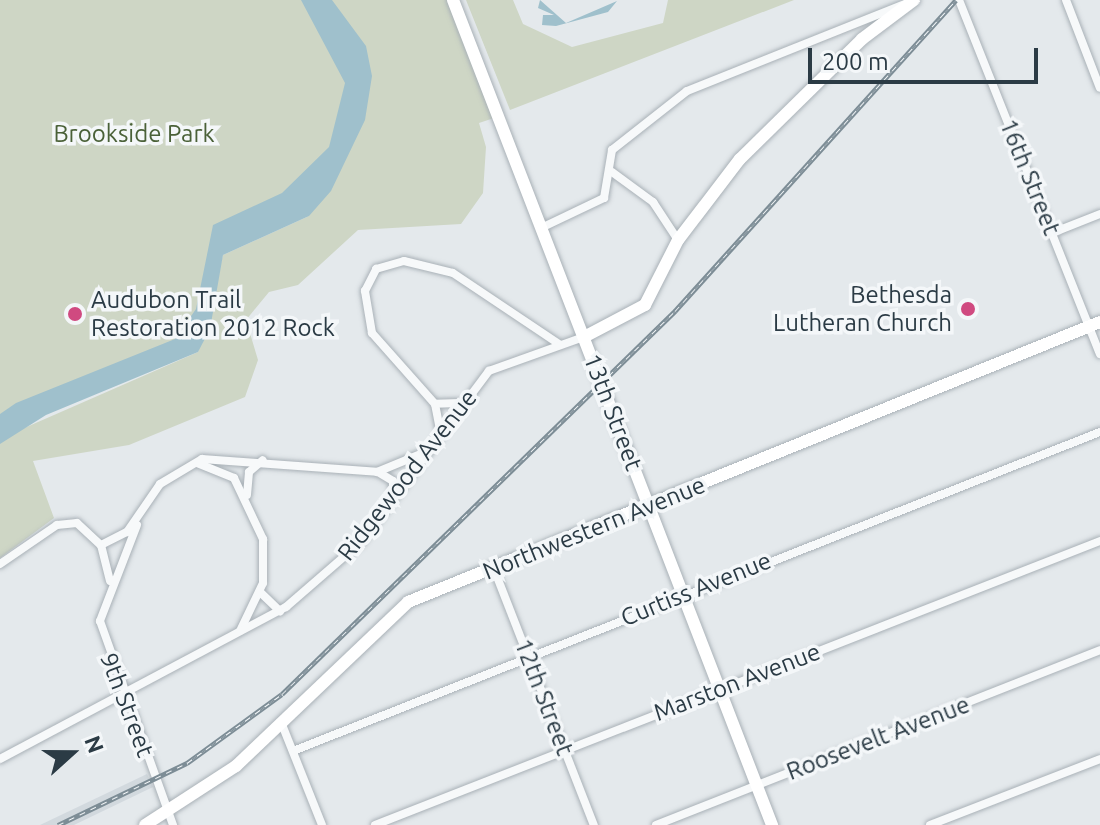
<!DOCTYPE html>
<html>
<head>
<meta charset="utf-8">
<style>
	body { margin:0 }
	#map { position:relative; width:1100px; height:825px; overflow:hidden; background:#e4e9ec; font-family:Ubuntu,sans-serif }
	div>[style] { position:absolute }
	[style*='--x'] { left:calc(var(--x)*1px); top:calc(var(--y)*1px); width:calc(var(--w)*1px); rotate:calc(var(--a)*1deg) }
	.built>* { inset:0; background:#d2d9de }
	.green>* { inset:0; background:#ced6c5 }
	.water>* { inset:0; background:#9fc0cc }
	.roads { filter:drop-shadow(0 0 2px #a9b1b7) drop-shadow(0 0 2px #a9b1b7) }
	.street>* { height:8px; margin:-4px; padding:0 4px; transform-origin:4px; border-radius:4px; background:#f7f9fa }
	.secondary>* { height:12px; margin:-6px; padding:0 6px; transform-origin:6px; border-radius:6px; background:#fff }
	.rail>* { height:5px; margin-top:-2.5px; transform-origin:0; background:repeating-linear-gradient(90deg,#f4f7f9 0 6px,#7d8d96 0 12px); box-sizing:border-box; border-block:2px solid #7d8d96 }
	.dots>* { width:22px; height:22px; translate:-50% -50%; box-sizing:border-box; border:4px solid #f4f7f9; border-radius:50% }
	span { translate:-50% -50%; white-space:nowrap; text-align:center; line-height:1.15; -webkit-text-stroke:7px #f4f7f9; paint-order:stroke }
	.park-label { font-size:24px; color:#4a6138 }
	.street-label { font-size:24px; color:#2b3b45 }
	.poi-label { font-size:24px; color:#2b3b45 }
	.right { translate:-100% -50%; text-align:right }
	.left { translate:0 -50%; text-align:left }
	.north { position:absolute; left:32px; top:713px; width:80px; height:80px; -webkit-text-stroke:6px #f4f7f9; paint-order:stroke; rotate:69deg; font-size:22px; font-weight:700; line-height:32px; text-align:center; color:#2b3b45 }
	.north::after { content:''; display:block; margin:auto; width:28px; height:36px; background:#2b3b45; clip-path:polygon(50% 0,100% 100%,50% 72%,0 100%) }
	.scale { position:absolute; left:808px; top:48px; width:230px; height:36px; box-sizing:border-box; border:4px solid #2b3b45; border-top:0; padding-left:10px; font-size:24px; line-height:28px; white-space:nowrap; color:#2b3b45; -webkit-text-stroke:6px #f4f7f9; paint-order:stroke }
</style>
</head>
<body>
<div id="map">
	<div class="built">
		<div style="clip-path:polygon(147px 774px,153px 787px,74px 825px,40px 825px)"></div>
	</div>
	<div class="green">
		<div style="clip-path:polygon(evenodd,0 0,450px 0,494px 118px,479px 123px,486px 147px,483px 193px,461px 224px,358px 230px,298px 285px,269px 292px,246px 320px,258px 360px,245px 397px,129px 445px,33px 461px,54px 518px,0 558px,0 0,309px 216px,223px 255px,198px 352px,22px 429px,88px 386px,174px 352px,204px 319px,219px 239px,309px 216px)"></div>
		<div style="clip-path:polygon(466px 0,513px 0,523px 24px,572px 47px,663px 23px,668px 0,794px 0,510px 110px)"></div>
	</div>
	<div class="water">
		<div style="clip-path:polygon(301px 0,332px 0,366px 46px,372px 76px,365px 120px,331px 191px,309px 216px,223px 255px,210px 329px,198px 352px,46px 415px,0 444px,0 414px,16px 403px,175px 339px,196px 309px,213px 225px,282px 193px,329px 147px,345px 83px)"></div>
		<div style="clip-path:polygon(540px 0,566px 23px,617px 1px,608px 12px,556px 26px,542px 25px,543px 15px,554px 15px,538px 8px)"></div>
	</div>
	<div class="roads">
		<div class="street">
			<div style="--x:959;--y:0;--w:381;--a:68.3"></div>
			<div style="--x:1066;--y:0;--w:94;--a:68.9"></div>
			<div style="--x:612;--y:172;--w:51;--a:36.2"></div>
			<div style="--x:653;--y:202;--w:45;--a:56.7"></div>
			<div style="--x:541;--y:228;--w:70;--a:-25.5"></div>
			<div style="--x:604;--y:198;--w:49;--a:-80.5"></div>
			<div style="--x:612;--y:150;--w:95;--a:-38.2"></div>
			<div style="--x:687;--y:91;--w:232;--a:-21.8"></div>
			<div style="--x:1052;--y:233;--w:52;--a:-21.6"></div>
			<div style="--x:460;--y:403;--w:25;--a:178"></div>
			<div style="--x:435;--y:404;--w:95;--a:-131.6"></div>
			<div style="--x:372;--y:333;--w:43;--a:-99.5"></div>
			<div style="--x:365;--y:291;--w:25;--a:-63"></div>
			<div style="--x:376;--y:269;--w:29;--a:-16"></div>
			<div style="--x:404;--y:261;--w:50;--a:13.8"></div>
			<div style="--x:453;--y:273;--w:128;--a:33.8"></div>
			<div style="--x:435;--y:404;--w:26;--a:79"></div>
			<div style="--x:197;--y:463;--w:40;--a:22"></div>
			<div style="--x:234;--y:478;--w:68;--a:64.6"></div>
			<div style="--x:263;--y:539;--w:44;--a:90"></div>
			<div style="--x:263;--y:583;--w:53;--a:115.6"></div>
			<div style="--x:378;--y:472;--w:17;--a:31"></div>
			<div style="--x:393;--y:481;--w:16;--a:90"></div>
			<div style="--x:247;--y:495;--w:23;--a:-85"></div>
			<div style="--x:249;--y:472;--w:18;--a:-41"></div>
			<div style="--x:137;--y:525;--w:103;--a:111.1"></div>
			<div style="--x:100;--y:621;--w:217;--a:70.3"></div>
			<div style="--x:101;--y:545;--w:29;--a:-27"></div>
			<div style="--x:127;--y:532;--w:58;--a:-55.5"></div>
			<div style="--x:160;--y:484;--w:49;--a:-30.8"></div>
			<div style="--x:202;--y:459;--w:175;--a:4.2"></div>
			<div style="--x:377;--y:472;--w:50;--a:-22.4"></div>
			<div style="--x:0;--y:564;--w:69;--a:-34.4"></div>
			<div style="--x:57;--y:525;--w:20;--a:-6"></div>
			<div style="--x:77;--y:523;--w:33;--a:43"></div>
			<div style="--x:101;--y:545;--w:37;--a:76"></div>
			<div style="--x:494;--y:569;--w:275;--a:68.7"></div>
			<div style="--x:260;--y:592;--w:28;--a:44"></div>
			<div style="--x:281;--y:722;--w:111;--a:68.3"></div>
			<div style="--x:293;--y:751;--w:868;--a:-21.57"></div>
			<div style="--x:0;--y:759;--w:324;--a:-28"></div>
			<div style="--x:286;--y:607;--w:99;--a:-40.9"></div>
			<div style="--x:361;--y:542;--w:214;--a:-53.2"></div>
			<div style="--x:489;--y:371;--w:101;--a:-19.7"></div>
			<div style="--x:375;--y:825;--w:779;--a:-21.39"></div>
			<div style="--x:656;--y:825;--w:477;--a:-21.5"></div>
			<div style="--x:930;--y:825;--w:182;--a:-21.2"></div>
		</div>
		<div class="secondary">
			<div style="--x:453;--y:0;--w:885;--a:68.86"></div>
			<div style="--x:584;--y:337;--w:69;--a:-27.7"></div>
			<div style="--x:645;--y:305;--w:73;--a:-63.1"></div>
			<div style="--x:678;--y:240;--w:102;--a:-52.6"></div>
			<div style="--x:740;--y:159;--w:171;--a:-44.5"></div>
			<div style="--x:862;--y:39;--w:65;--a:-36.9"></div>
			<div style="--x:145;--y:825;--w:108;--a:-33"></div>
			<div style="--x:236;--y:766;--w:238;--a:-43.6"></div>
			<div style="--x:408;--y:602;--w:747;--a:-22.03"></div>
		</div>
	</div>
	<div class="rail">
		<div style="--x:58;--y:825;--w:143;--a:-25.7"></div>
		<div style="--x:187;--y:763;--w:117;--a:-36"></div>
		<div style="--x:282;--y:694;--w:549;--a:-44.26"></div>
		<div style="--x:675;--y:311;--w:419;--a:-47.9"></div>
	</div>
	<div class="dots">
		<div style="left:968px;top:309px;background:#d04a80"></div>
		<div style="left:75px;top:314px;background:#d04a80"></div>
	</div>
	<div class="park-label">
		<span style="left:134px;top:134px">Brookside Park</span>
	</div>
	<div class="street-label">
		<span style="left:1030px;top:177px;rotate:68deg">16th Street</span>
		<span style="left:613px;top:412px;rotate:69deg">13th Street</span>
		<span style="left:407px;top:475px;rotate:-52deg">Ridgewood Avenue</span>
		<span style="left:594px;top:528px;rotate:-22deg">Northwestern Avenue</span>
		<span style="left:696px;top:589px;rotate:-22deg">Curtiss Avenue</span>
		<span style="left:737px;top:682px;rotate:-21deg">Marston Avenue</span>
		<span style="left:544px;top:697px;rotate:69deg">12th Street</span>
		<span style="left:127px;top:705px;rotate:69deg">9th Street</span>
		<span style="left:878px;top:738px;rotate:-21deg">Roosevelt Avenue</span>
	</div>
	<div class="poi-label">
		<span class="right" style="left:952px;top:309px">Bethesda<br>Lutheran Church</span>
		<span class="left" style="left:91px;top:314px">Audubon Trail<br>Restoration 2012 Rock</span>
	</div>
	<div class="north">N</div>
	<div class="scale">200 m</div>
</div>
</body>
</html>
